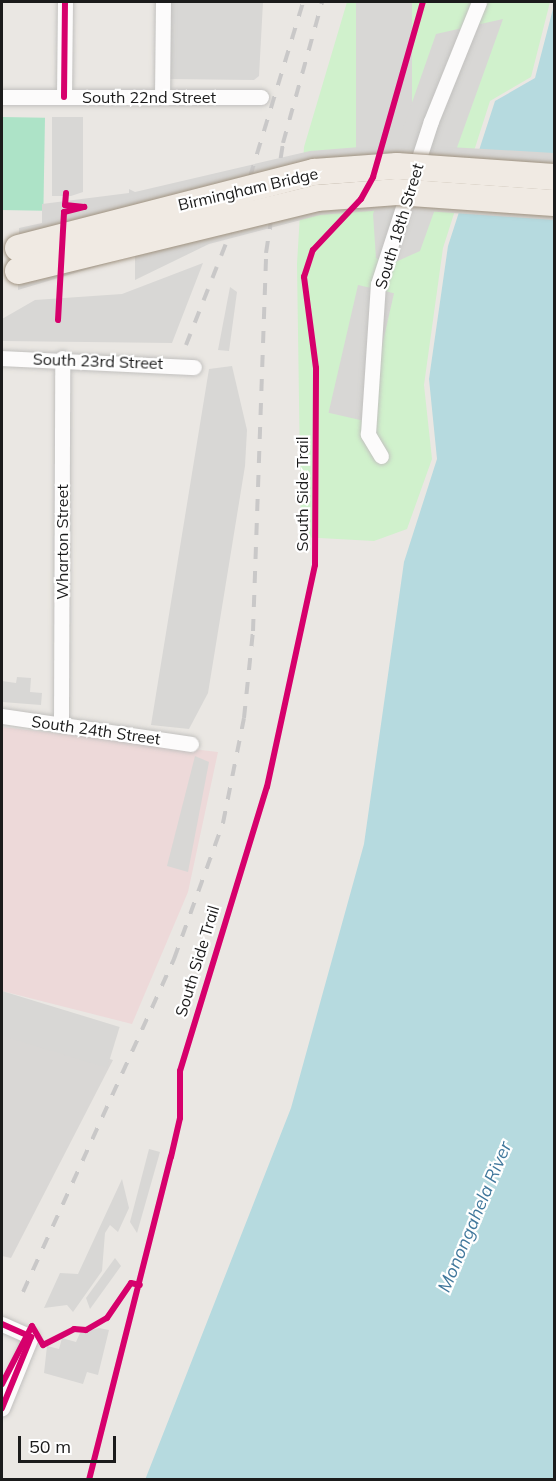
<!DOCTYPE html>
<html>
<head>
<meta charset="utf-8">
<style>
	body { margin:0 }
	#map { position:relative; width:556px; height:1481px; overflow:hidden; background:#eae7e3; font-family:Mulish,sans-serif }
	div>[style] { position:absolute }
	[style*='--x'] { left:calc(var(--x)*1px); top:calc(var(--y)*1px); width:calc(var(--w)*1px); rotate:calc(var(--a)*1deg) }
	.residential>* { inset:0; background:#d9d7d5 }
	.commercial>* { inset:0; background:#edd9d9 }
	.park>* { inset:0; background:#d0f1cc }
	.pitch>* { inset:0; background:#ade3c7; transform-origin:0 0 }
	.parking>* { inset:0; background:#d8d7d5; transform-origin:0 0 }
	.water>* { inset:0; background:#b6dadf }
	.pier>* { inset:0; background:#d7d6d4 }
	.roads { filter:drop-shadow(0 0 2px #c2c1bf) drop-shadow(0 0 2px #c2c1bf) }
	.street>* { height:15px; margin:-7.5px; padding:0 7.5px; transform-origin:7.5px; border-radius:7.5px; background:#fcfbfb }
	.rail>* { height:4px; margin-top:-2px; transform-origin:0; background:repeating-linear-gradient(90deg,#c9c8c8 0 12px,transparent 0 24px) }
	.bridges { filter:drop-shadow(0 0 2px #a09381) drop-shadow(0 0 2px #a09381) }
	.primary-bridge>* { height:26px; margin:-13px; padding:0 13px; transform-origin:13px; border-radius:13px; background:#f0eae3 }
	.cycleway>* { height:6px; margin:-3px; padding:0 3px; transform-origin:3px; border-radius:3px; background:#d6006c }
	span { translate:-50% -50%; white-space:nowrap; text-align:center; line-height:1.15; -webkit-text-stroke:4.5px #fff; paint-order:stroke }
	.street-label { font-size:16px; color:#1b1b1b }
	.water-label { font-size:18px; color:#41789c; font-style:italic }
	.frame { position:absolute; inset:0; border:3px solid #1b1b1b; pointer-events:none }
	.scale { position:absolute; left:18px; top:1436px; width:98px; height:27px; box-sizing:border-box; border:3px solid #1b1b1b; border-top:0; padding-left:8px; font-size:18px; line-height:21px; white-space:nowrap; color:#1b1b1b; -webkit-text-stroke:4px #fff; paint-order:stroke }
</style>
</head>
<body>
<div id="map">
	<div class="residential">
		<div style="clip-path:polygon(2px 1028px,113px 1060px,11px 1258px,2px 1256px)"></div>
	</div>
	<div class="commercial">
		<div style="clip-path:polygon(2px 727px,218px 752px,188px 892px,132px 1024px,2px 991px)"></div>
	</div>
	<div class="park">
		<div style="clip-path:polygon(347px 2px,550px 2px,531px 77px,490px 101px,443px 248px,424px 385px,432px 459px,407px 529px,374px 541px,301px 537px,297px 264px,304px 147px)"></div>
	</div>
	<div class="pitch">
		<div style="left:2px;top:117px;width:43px;height:93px;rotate:1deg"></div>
	</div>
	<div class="parking">
		<div style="clip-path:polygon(170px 2px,263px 2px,259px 76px,254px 80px,169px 79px)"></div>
		<div style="left:356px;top:2px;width:56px;height:197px"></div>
		<div style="clip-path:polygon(503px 19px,420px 251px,391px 264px,376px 258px,373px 214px,436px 34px)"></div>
		<div style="clip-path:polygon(52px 117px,83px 117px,83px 192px,71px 196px,52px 196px)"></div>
		<div style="clip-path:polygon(203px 263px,172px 343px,2px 341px,2px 319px,35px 300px,122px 294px)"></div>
		<div style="left:358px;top:285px;width:37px;height:131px;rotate:13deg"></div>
		<div style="clip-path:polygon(230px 287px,237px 292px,229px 351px,218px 350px)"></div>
		<div style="clip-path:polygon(232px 366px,247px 430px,245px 466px,208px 693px,189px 729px,151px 725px,209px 369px)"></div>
		<div style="clip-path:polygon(17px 677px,31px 678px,30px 692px,42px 693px,41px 705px,2px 702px,2px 681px,16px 683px)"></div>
		<div style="clip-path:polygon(195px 756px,209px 762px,188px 872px,167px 866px)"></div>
		<div style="left:2px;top:991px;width:123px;height:43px;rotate:17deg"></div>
		<div style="clip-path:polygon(149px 1149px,160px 1152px,137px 1233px,130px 1222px)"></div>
		<div style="clip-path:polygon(122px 1179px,129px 1208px,118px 1232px,110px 1225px,105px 1233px,102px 1271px,73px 1312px,67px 1305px,44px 1308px,60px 1273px,78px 1274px)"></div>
		<div style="clip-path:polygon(115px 1258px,121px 1266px,90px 1309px,86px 1298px)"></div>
		<div style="clip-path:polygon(99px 1328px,109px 1330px,98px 1375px,87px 1372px,83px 1384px,44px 1373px,47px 1346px,59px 1349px,62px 1338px,76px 1342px,80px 1333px)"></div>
	</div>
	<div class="water">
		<div style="clip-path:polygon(554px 5px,554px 1479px,145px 1480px,291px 1108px,364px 844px,404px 562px,437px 459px,429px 379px,448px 246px,495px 101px,535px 78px)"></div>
	</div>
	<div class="pier">
		<div style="clip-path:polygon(397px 144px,554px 153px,554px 220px,397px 209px,320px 215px,209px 244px,135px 280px,135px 255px,18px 290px,19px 228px,42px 223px,42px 204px,129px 193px,129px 189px,135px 192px,310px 151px)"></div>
	</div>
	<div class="roads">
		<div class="street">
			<div style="--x:2;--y:97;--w:259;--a:0"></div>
			<div style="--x:64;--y:97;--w:95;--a:-89.4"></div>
			<div style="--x:162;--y:97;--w:95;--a:-89.4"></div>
			<div style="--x:2;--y:358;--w:192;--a:2.7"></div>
			<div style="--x:381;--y:456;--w:26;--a:-121"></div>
			<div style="--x:368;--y:434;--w:150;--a:-86.2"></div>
			<div style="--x:378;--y:284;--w:171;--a:-72"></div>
			<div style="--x:431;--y:121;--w:128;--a:-68"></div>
			<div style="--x:2;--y:716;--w:191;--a:8.4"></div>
			<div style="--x:61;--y:725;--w:367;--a:-89.8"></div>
			<div style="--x:2;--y:1324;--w:32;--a:24"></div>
			<div style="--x:31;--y:1337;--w:77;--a:112.2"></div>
		</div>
	</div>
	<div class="rail">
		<div style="--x:186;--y:345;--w:156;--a:-68.5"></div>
		<div style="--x:243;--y:200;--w:207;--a:-73.1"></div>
		<div style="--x:23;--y:1292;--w:366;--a:-65.6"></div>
		<div style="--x:174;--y:959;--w:145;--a:-70.2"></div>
		<div style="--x:223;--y:823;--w:107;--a:-78.7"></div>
		<div style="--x:244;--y:718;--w:87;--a:-84.1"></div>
		<div style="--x:253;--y:631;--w:378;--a:-88"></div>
		<div style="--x:266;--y:253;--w:111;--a:-81.2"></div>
		<div style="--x:283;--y:143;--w:146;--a:-74.5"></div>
	</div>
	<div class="bridges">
		<div class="primary-bridge">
			<div style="--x:18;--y:248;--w:306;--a:-14.4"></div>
			<div style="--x:314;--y:172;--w:83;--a:-4.1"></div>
			<div style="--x:397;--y:166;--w:157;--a:4"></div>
			<div style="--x:18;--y:271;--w:308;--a:-13.7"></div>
			<div style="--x:317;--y:198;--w:80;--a:-4.3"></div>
			<div style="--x:397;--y:192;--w:157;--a:4"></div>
		</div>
	</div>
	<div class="cycleway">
		<div style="--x:64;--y:97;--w:95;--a:-89.4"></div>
		<div style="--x:58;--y:320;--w:108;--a:-86.8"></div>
		<div style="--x:64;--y:212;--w:21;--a:-14"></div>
		<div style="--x:84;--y:207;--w:19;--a:-174"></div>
		<div style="--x:65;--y:205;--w:12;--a:-85"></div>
		<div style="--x:2;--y:1324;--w:32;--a:24"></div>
		<div style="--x:31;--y:1337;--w:77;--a:112.2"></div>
		<div style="--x:2;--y:1384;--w:65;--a:-62.7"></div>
		<div style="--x:32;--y:1326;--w:22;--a:60"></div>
		<div style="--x:43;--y:1345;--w:35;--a:-27"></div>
		<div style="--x:74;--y:1329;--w:12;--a:5"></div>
		<div style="--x:86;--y:1330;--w:24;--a:-30"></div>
		<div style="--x:107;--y:1318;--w:42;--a:-55.6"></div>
		<div style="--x:131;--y:1283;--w:9;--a:13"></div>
		<div style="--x:89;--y:1480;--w:333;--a:-75.8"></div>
		<div style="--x:171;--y:1157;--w:40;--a:-77"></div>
		<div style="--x:180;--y:1118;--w:47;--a:-90"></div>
		<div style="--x:180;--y:1071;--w:297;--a:-73"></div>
		<div style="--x:267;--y:787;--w:227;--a:-77.8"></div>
		<div style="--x:315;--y:565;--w:197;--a:-89.7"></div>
		<div style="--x:316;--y:368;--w:92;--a:-97.5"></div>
		<div style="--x:304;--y:277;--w:28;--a:-72"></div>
		<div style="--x:313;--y:250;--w:70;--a:-46.7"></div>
		<div style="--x:361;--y:199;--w:25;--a:-61"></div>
		<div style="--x:373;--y:177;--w:182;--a:-74.1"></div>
	</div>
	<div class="street-label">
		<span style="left:149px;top:97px">South 22nd Street</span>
		<span style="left:248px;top:189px;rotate:-13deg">Birmingham Bridge</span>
		<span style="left:399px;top:226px;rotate:-73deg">South 18th Street</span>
		<span style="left:98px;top:361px;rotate:2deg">South 23rd Street</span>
		<span style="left:302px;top:494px;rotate:-90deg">South Side Trail</span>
		<span style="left:62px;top:542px;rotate:-90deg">Wharton Street</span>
		<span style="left:96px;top:730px;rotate:8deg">South 24th Street</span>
		<span style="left:197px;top:961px;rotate:-73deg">South Side Trail</span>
	</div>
	<div class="water-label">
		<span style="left:475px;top:1217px;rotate:-67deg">Monongahela River</span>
	</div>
	<div class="frame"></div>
	<div class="scale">50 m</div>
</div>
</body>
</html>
